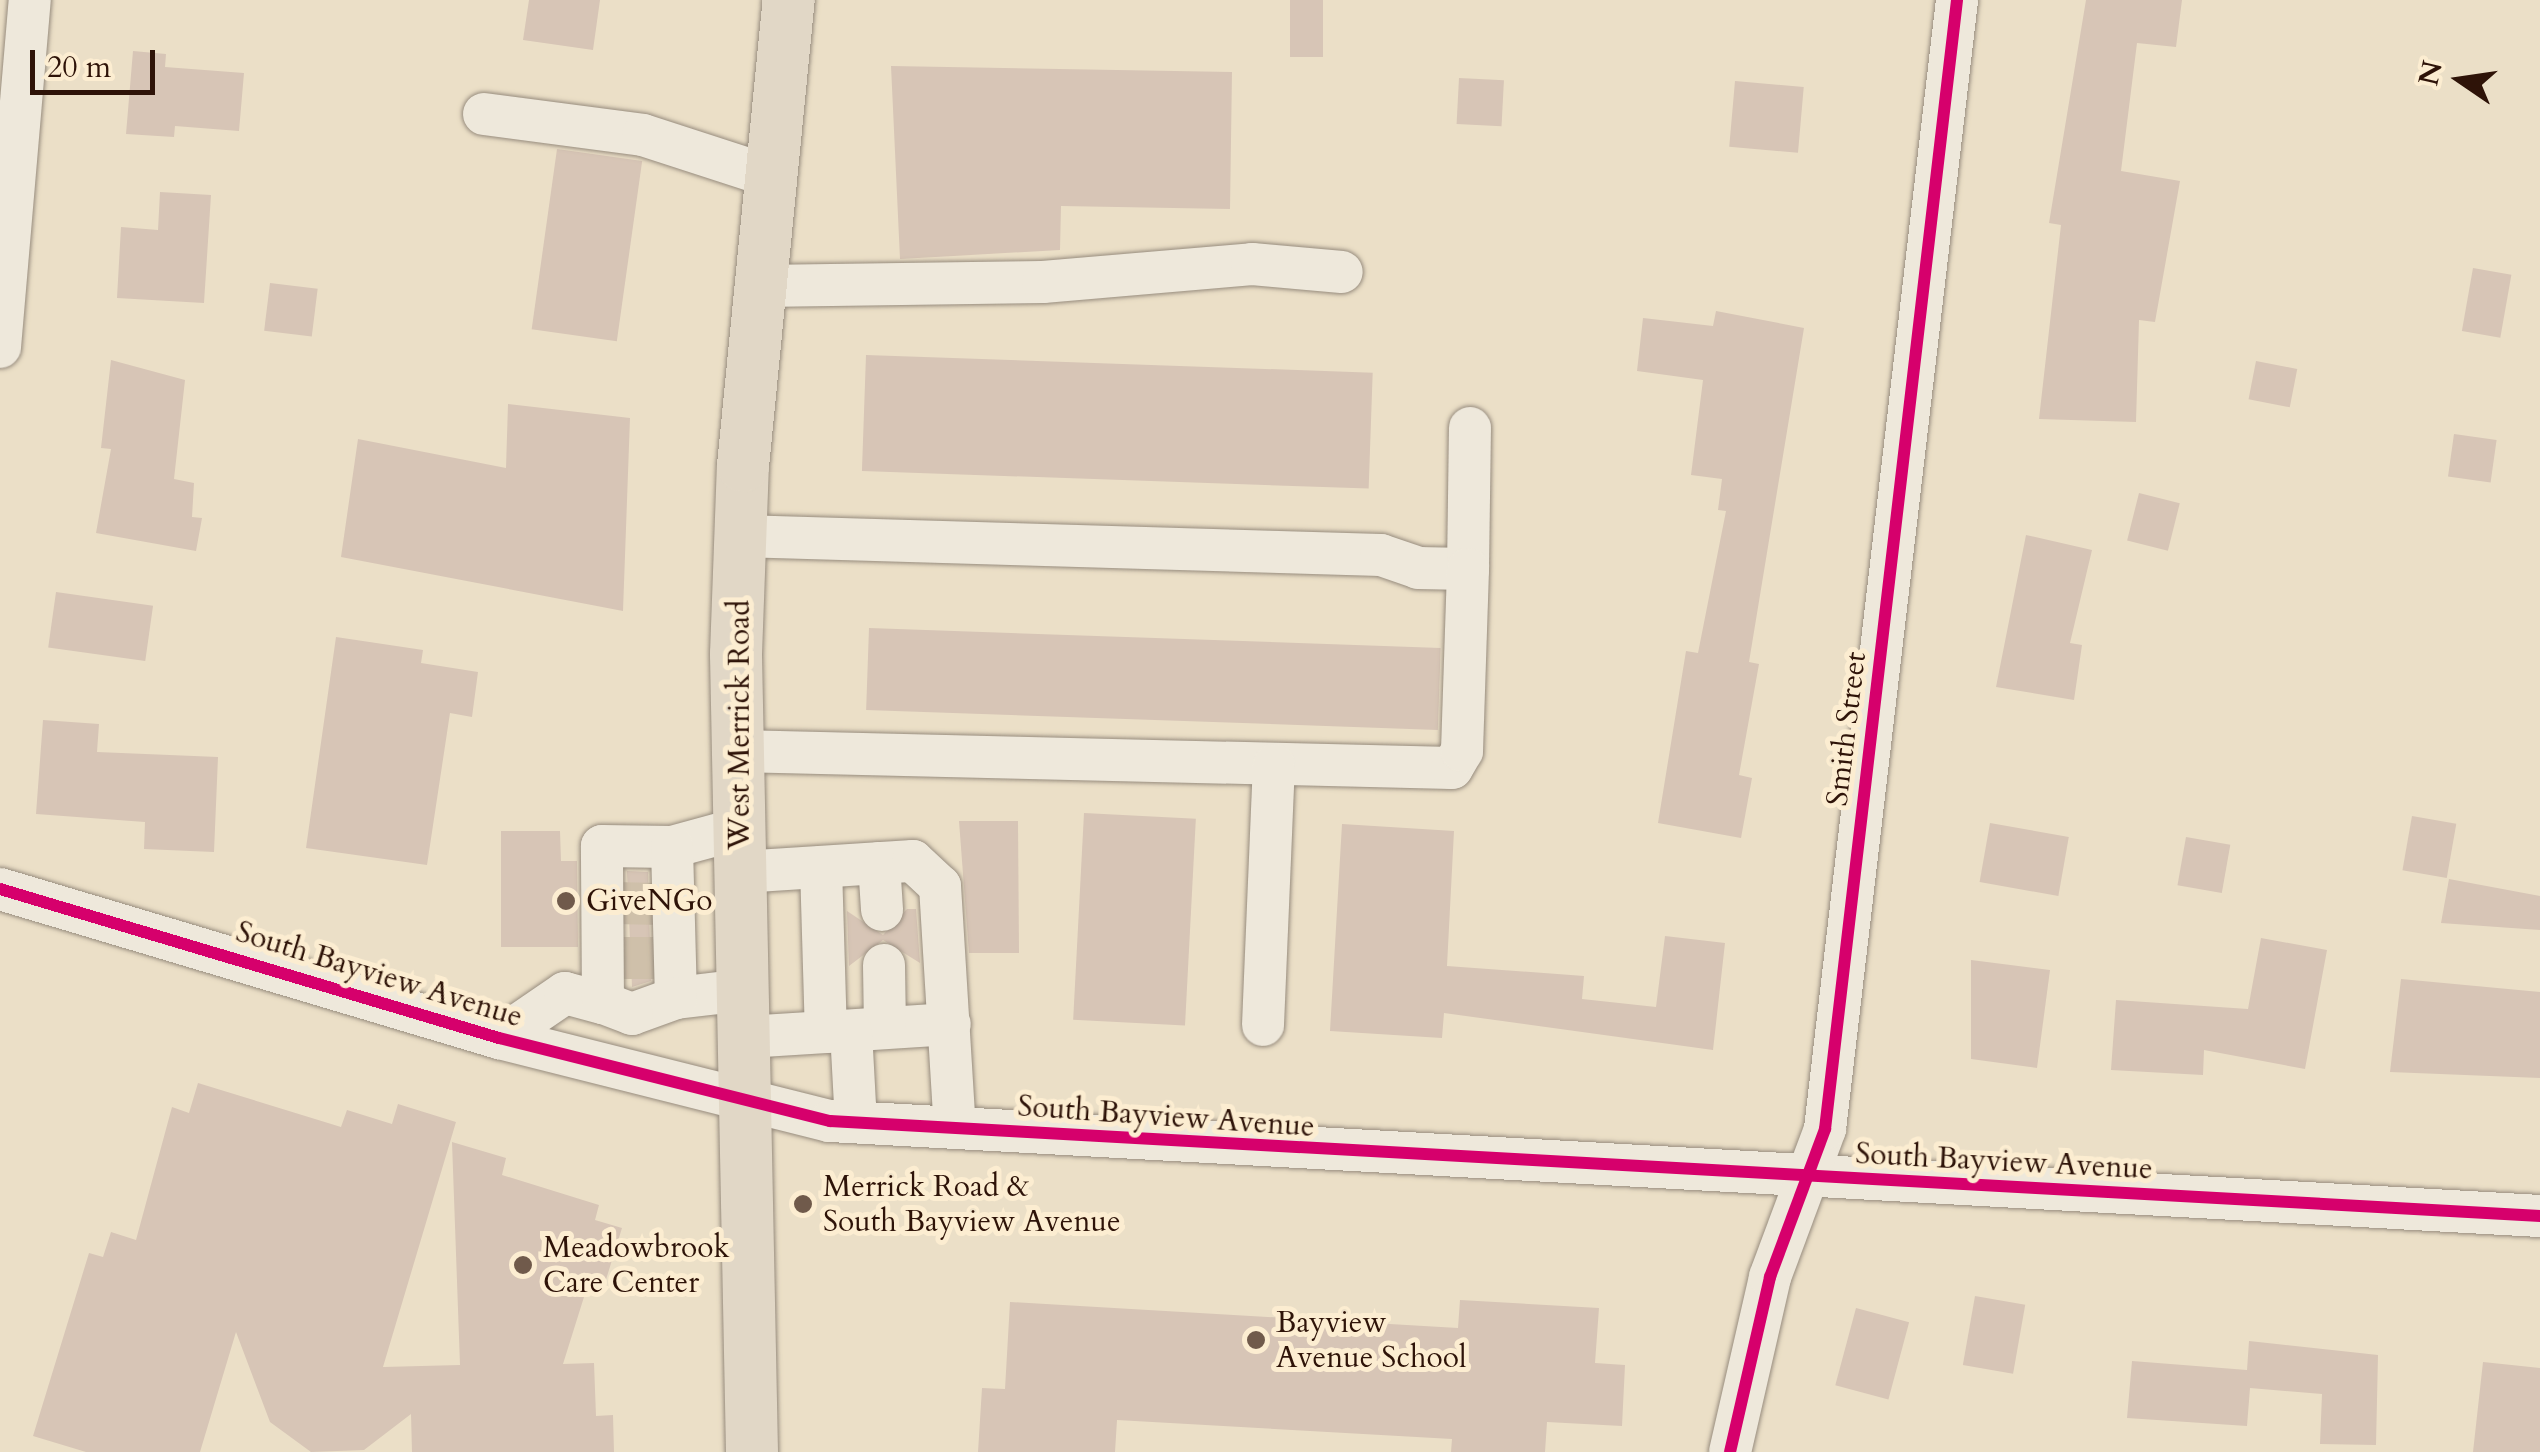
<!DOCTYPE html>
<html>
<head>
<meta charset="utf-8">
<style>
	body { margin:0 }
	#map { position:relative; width:2540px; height:1452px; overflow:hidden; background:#ebdfc7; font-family:Cardo,serif }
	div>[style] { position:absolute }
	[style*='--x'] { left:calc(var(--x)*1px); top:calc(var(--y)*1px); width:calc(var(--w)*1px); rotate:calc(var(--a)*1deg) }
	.building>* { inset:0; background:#d7c5b6; transform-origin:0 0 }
	.minor-tunnel>* { height:42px; margin-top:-21px; transform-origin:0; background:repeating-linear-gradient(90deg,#cfc0aa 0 42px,transparent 0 63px) }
	.roads { filter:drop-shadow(0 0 2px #978c7e) drop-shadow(0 0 2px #978c7e) }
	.minor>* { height:42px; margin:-21px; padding:0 21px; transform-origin:21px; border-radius:21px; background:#eee8db }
	.major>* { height:52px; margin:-26px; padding:0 26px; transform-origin:26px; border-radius:26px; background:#e1d7c6 }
	.cycleway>* { height:12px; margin:-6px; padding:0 6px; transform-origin:6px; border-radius:6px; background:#d6006c }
	.dots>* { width:28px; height:28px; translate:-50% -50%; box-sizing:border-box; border:5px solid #fcedd1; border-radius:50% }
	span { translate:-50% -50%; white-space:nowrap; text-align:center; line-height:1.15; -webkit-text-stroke:10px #fcedd1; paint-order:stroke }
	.street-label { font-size:30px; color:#2e1308 }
	.poi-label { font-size:30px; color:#2e1308 }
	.left { translate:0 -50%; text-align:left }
	.north { position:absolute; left:2410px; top:30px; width:100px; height:100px; -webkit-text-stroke:8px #fcedd1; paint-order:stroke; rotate:283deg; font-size:28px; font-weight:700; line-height:40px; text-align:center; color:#2e1308 }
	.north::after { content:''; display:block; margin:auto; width:35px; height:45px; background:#2e1308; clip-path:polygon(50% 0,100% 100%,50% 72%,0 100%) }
	.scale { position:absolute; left:30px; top:50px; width:125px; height:45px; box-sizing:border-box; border:5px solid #2e1308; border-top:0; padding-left:12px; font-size:30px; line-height:35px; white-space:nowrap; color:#2e1308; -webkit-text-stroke:8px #fcedd1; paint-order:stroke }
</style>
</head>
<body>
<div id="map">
	<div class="building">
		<div style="clip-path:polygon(529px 0,600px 0,593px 50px,523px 40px)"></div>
		<div style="left:1290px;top:0;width:33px;height:57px"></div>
		<div style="clip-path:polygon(2086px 0,2182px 0,2176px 47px,2137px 43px,2121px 171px,2180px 181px,2155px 322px,2139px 320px,2136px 422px,2039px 419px,2061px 225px,2049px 223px)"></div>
		<div style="clip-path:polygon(133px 51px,166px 54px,165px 67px,244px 73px,239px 131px,175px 126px,174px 137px,126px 134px)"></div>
		<div style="clip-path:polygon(891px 66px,1232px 72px,1230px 209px,1061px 206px,1060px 250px,900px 259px)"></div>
		<div style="left:1459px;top:78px;width:45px;height:46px;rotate:3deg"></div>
		<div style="left:1735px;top:81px;width:69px;height:66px;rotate:5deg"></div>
		<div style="left:557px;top:149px;width:86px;height:182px;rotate:8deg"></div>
		<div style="clip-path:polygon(160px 192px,211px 195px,204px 303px,117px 298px,121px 227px,158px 230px)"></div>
		<div style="left:2473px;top:268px;width:39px;height:64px;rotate:10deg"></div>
		<div style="left:270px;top:283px;width:48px;height:48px;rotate:7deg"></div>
		<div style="clip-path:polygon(1716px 311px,1804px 328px,1749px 662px,1759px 664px,1739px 775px,1752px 778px,1741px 838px,1658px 823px,1686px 651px,1698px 653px,1726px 511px,1718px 510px,1722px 479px,1691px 475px,1703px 380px,1637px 371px,1643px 318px,1713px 326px)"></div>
		<div style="left:866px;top:355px;width:507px;height:116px;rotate:2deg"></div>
		<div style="clip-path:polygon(111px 360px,185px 380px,174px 479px,194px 483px,192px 517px,202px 518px,196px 551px,96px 533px,111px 449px,101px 448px)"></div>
		<div style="left:2256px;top:361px;width:42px;height:39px;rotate:11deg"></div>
		<div style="clip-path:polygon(508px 404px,630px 418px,623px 611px,341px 557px,358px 439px,506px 468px)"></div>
		<div style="left:2454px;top:434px;width:43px;height:43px;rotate:8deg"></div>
		<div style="left:2139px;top:493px;width:42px;height:49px;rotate:14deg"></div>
		<div style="clip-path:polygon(2026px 535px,2092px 550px,2070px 643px,2082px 645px,2074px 700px,1996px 687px)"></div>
		<div style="left:56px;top:592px;width:98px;height:56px;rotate:8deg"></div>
		<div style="left:869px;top:628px;width:572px;height:82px;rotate:2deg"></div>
		<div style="clip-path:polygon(336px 637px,423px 650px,421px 663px,478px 672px,472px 717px,450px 713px,427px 865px,306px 848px)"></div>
		<div style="clip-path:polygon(43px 720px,99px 724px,97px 752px,218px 757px,214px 852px,144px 849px,145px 822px,36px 814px)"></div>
		<div style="left:1084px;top:813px;width:112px;height:207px;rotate:3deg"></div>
		<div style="left:2412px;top:816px;width:45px;height:55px;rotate:10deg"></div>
		<div style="clip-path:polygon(959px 821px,1018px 821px,1019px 953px,969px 953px)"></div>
		<div style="left:1990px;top:823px;width:80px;height:60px;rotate:10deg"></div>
		<div style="clip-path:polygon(1342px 824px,1454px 831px,1447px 966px,1584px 976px,1582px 999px,1656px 1007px,1665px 936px,1725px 943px,1713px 1050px,1444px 1013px,1442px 1038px,1330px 1031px)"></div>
		<div style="clip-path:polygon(501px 831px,560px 831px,561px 861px,577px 861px,578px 947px,501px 947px)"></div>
		<div style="left:2186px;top:837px;width:45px;height:49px;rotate:10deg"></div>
		<div style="clip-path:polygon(627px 871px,648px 872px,651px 981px,632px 987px)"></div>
		<div style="clip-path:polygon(2449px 879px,2540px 896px,2540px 930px,2441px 923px)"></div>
		<div style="clip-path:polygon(907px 909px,916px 909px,920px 963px,883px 940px,849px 966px,847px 911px,883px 935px)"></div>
		<div style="clip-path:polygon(2261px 938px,2327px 950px,2305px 1069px,2204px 1050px,2203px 1075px,2111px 1070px,2116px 1000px,2248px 1009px)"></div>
		<div style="clip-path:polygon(1971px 960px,2050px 970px,2037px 1068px,1971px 1059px)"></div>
		<div style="clip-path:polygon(2401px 979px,2540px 992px,2540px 1078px,2390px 1072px)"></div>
		<div style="clip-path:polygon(198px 1083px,341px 1127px,347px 1110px,392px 1124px,398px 1104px,456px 1122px,383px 1367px,460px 1365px,452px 1142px,506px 1158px,502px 1175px,599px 1205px,595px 1220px,622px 1228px,604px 1286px,589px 1281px,563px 1364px,594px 1363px,596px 1416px,613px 1415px,614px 1452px,412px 1452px,411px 1414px,364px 1450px,311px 1452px,270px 1422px,236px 1332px,200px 1452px,86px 1452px,33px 1436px,89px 1253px,103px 1257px,111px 1232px,136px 1240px,172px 1107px,189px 1113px)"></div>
		<div style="left:1975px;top:1296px;width:51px;height:70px;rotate:10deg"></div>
		<div style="clip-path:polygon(1460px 1300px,1599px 1308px,1595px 1363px,1625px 1365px,1622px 1426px,1547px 1422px,1545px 1452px,1451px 1452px,1452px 1439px,1117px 1420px,1115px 1452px,978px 1452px,982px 1388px,1005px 1389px,1010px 1302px,1458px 1328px)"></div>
		<div style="left:1856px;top:1308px;width:55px;height:80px;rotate:15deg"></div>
		<div style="clip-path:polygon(2249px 1341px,2378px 1355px,2376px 1445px,2320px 1444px,2322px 1394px,2250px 1388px,2247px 1426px,2127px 1418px,2132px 1361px,2247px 1370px)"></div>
		<div style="clip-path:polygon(2483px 1362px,2540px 1368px,2540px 1452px,2473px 1452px)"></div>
	</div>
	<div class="minor-tunnel">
		<div style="--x:613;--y:903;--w:48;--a:1.2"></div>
		<div style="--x:613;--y:958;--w:48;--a:0"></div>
	</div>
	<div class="roads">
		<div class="minor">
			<div style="--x:484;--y:114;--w:160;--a:7.5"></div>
			<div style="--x:643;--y:135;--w:136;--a:18"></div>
			<div style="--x:761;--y:286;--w:282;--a:-0.8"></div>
			<div style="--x:1043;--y:282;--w:210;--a:-4.9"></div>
			<div style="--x:1252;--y:264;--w:90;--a:5.1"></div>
			<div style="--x:0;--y:347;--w:348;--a:-85.1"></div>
			<div style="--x:740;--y:536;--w:641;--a:1.7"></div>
			<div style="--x:1381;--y:555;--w:39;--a:19"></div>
			<div style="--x:1418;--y:568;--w:50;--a:1.1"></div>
			<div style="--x:1468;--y:569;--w:141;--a:-89.2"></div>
			<div style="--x:737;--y:751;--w:715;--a:1.36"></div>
			<div style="--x:1452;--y:768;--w:20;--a:-60"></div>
			<div style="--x:1462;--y:751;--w:182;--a:-88.1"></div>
			<div style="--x:672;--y:847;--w:68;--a:-15.3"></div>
			<div style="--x:879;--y:863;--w:47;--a:86.3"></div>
			<div style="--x:821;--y:867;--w:165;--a:88.3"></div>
			<div style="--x:826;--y:1032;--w:124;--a:-3.7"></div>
			<div style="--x:741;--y:872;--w:172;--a:-3.7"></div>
			<div style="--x:913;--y:861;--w:37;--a:43"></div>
			<div style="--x:940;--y:886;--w:242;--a:86.5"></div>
			<div style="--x:0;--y:889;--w:521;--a:16.63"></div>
			<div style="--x:499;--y:1038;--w:341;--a:14.1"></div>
			<div style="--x:830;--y:1121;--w:1713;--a:3.18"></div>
			<div style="--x:884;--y:965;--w:62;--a:89.1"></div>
			<div style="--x:676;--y:998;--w:67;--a:-6.8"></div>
			<div style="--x:1263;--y:1025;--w:260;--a:-87.6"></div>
			<div style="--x:851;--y:1031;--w:91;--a:86.9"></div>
			<div style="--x:746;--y:1037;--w:80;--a:-3.6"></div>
			<div style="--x:499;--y:1038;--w:80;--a:-34.3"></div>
			<div style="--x:565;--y:993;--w:39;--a:15"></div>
			<div style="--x:603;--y:1003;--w:157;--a:-90.4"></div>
			<div style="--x:602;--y:846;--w:70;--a:0.8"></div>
			<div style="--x:672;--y:847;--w:151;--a:88.5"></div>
			<div style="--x:676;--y:998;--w:47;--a:160"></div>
			<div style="--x:632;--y:1014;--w:31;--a:-159"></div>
			<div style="--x:1730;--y:1452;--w:180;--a:-77.1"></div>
			<div style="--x:1770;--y:1277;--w:158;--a:-69.6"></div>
			<div style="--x:1825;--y:1129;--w:1137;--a:-83.33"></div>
		</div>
		<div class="major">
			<div style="--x:752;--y:1452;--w:798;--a:-91.15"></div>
			<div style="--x:736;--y:654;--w:188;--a:-87.9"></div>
			<div style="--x:743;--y:466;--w:468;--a:-84.4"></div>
		</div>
	</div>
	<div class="cycleway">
		<div style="--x:0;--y:889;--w:521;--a:16.63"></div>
		<div style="--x:499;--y:1038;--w:341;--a:14.1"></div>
		<div style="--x:830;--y:1121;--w:1713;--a:3.18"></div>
		<div style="--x:1730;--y:1452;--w:180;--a:-77.1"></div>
		<div style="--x:1770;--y:1277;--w:158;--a:-69.6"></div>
		<div style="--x:1825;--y:1129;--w:1137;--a:-83.33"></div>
	</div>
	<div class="dots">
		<div style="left:566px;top:901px;background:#705a4b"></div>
		<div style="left:803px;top:1204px;background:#705a4b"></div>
		<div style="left:523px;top:1265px;background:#705a4b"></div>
		<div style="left:1256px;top:1340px;background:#705a4b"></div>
	</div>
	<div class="street-label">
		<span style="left:740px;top:725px;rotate:-90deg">West Merrick Road</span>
		<span style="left:1847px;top:729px;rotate:-83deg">Smith Street</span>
		<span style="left:379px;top:975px;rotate:17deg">South Bayview Avenue</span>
		<span style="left:1166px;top:1117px;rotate:4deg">South Bayview Avenue</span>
		<span style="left:2004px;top:1162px;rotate:3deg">South Bayview Avenue</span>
	</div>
	<div class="poi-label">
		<span class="left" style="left:586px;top:901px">GiveNGo</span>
		<span class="left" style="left:823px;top:1204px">Merrick Road &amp;<br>South Bayview Avenue</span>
		<span class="left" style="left:543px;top:1265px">Meadowbrook<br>Care Center</span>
		<span class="left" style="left:1276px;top:1340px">Bayview<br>Avenue School</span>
	</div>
	<div class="north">N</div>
	<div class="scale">20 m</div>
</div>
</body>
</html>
